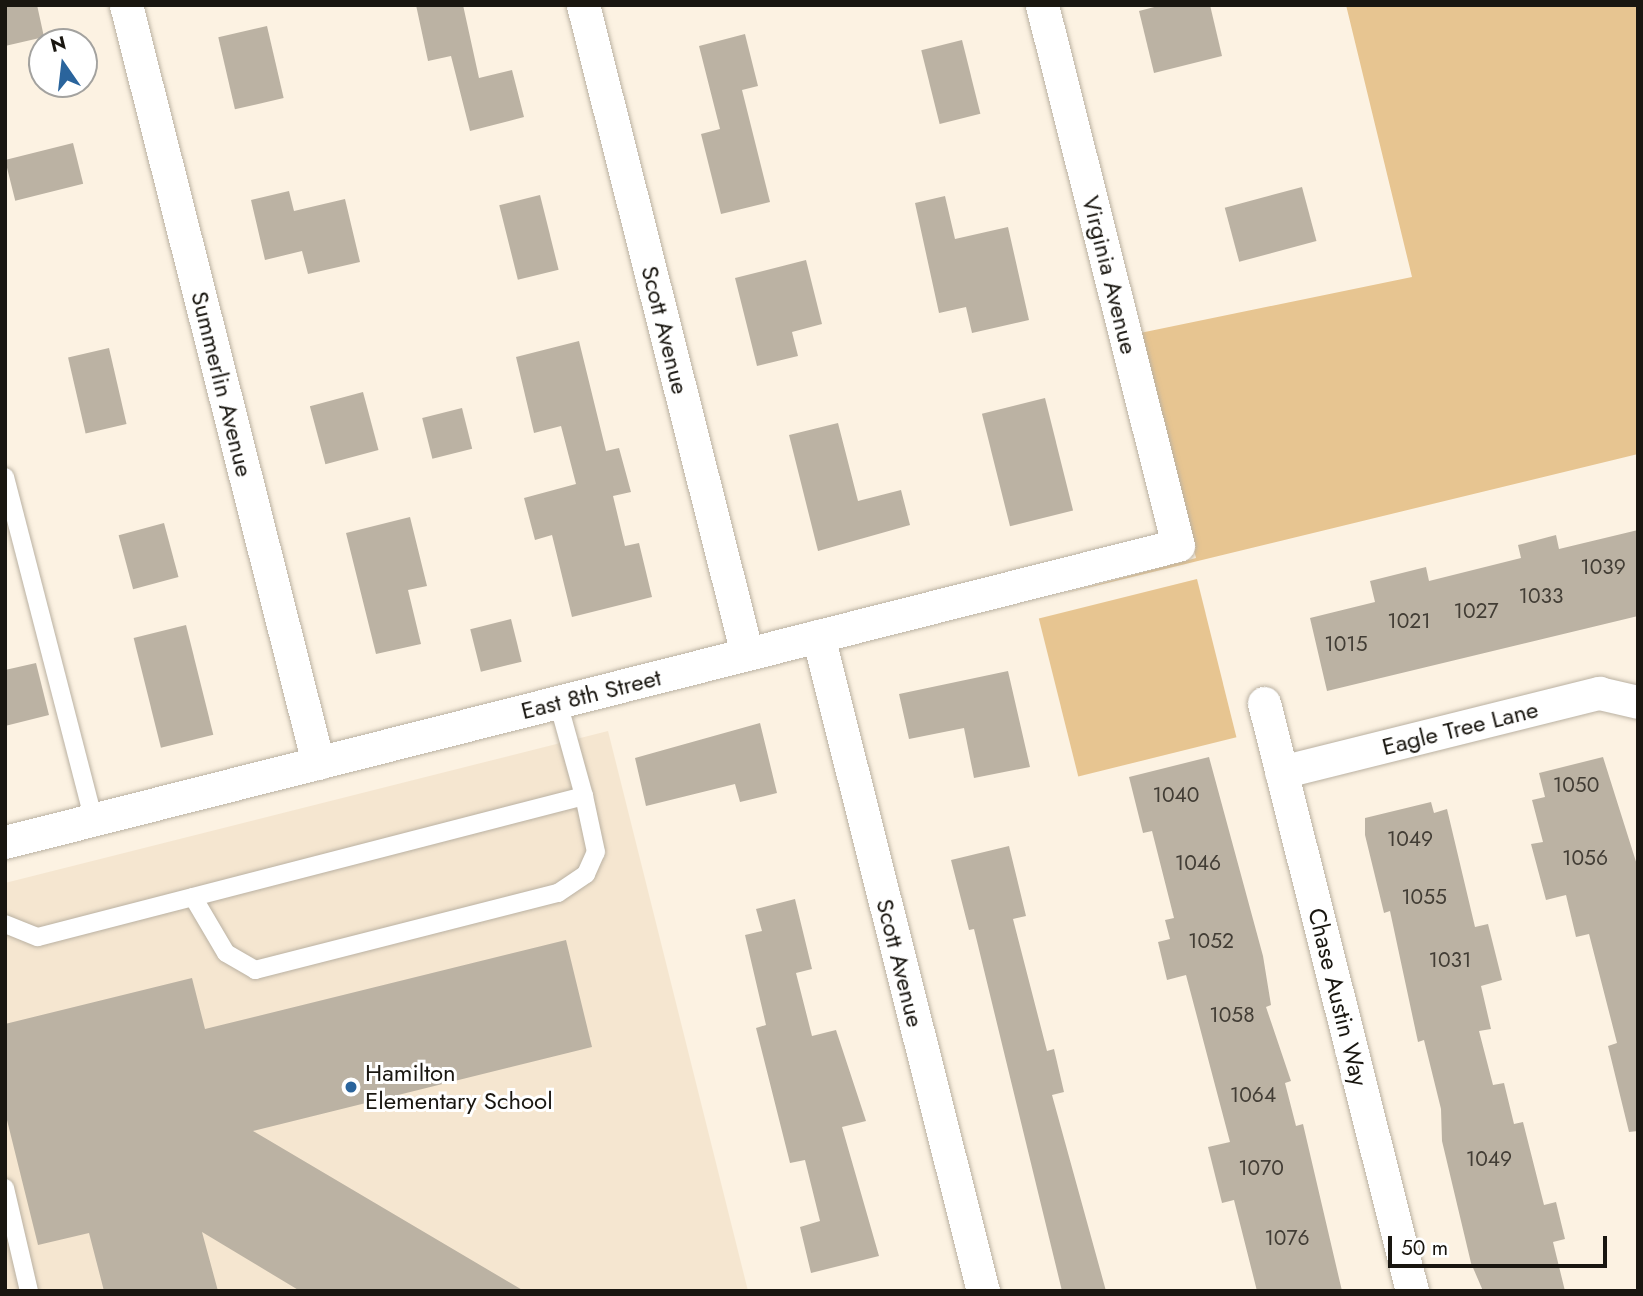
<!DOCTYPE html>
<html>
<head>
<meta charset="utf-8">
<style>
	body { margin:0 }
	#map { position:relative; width:1643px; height:1296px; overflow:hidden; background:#fcf2e2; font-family:Jost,sans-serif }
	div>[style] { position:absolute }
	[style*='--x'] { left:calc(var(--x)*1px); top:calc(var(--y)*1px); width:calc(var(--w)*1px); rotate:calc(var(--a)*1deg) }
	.built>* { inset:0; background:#f5e6d0 }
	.green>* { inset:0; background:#e7c591; transform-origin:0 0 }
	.building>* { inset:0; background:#bbb2a3; transform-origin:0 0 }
	.roads { filter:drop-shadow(0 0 2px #bab1a2) drop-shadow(0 0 2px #bab1a2) }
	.lane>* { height:18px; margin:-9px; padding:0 9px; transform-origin:9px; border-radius:9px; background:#fff }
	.street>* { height:33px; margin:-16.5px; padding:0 16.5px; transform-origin:16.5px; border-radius:16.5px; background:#fff }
	.dots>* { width:19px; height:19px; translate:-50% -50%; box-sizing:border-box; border:4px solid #fff; border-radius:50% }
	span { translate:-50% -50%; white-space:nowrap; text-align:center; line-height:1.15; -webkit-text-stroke:6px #fff; paint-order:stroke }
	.number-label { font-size:21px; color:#423d35 }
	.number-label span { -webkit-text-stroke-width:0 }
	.street-label { font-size:24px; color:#191610 }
	.poi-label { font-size:24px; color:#191610 }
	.left { translate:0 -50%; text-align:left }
	.frame { position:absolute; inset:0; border:7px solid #191610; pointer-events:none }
	.north { position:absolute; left:28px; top:28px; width:70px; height:70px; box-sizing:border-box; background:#fff; border:2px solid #a3a29f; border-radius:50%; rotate:346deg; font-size:19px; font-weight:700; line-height:28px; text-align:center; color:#191610 }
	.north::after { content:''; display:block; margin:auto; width:24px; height:32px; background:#2a649c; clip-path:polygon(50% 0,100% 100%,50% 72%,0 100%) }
	.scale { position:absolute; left:1388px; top:1236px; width:219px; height:32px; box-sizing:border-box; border:4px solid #191610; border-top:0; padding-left:9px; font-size:21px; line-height:24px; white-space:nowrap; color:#191610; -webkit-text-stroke:5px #fff; paint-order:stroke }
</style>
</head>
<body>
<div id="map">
	<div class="built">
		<div style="clip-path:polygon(608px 731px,748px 1291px,5px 1291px,5px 883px)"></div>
	</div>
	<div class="green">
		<div style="clip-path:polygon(1346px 5px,1638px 5px,1638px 454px,1062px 594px,1196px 558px,1140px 333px,1412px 277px)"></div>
		<div style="left:1197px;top:579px;width:163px;height:163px;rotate:76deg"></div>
	</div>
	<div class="building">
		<div style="clip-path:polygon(5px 5px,37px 5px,44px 37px,5px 46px)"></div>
		<div style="clip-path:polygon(416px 5px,463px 5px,479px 78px,512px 70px,524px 117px,470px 131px,451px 56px,428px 61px)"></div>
		<div style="clip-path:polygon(1162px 5px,1210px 5px,1222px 56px,1154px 73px,1139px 11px)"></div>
		<div style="left:267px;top:26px;width:74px;height:50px;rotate:77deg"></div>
		<div style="clip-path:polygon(745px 34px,758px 86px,742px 90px,770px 202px,721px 214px,701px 134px,720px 129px,699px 46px)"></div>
		<div style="left:962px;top:40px;width:76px;height:42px;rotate:76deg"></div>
		<div style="left:73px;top:143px;width:42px;height:70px;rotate:76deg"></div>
		<div style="left:1302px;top:187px;width:56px;height:80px;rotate:75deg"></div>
		<div style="clip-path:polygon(289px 191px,294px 211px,345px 199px,360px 262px,308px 274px,302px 251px,265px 260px,251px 200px)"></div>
		<div style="left:540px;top:195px;width:77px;height:42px;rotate:76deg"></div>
		<div style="clip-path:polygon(945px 196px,955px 239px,1008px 227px,1029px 320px,972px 333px,966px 307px,939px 313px,915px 203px)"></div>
		<div style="clip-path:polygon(806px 260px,822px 324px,792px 332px,798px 356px,757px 366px,735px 278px)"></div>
		<div style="clip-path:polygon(579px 341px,606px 451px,619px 448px,631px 492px,613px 496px,625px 546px,639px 543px,652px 597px,572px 617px,552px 535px,535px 540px,524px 498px,576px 484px,561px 426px,534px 433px,516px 357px)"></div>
		<div style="left:109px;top:348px;width:78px;height:42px;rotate:77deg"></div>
		<div style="left:363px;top:392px;width:60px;height:55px;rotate:75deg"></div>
		<div style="left:1045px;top:398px;width:116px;height:65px;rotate:76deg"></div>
		<div style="left:462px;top:408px;width:42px;height:41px;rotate:76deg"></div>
		<div style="clip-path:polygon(838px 423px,858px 501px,901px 490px,910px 525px,818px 551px,789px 435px)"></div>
		<div style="clip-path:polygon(410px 517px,427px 586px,408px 590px,421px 644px,376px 654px,346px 533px)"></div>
		<div style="left:164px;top:523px;width:56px;height:47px;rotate:75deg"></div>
		<div style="clip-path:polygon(1638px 530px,1638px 616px,1327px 691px,1310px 618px,1375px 602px,1370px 581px,1426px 567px,1429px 581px,1521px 558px,1518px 545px,1556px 535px,1559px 549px)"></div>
		<div style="left:511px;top:619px;width:44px;height:42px;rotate:76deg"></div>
		<div style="left:186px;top:625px;width:113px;height:54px;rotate:76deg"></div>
		<div style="clip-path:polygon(36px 663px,49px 715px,5px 726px,5px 670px)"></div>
		<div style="clip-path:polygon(1008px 671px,1030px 767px,974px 778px,964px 728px,909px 739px,899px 694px)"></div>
		<div style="clip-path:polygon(760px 723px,777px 793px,740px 802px,735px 784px,646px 806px,635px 758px)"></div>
		<div style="clip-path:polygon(1209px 757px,1263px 956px,1271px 1005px,1266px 1007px,1291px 1081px,1285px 1083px,1296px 1126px,1303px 1124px,1342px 1291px,1257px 1291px,1234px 1200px,1222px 1203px,1208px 1147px,1230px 1142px,1186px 975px,1167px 980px,1158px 942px,1170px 939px,1165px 920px,1174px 918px,1152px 831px,1143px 833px,1129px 777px)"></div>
		<div style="clip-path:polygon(1603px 757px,1638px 868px,1638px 1131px,1629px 1132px,1608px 1046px,1617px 1043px,1589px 934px,1576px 937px,1566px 895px,1546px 900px,1531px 844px,1543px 842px,1532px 800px,1545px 797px,1539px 773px)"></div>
		<div style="clip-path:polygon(1431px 802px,1434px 813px,1447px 809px,1475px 927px,1488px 924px,1502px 980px,1481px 986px,1491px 1029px,1479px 1031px,1493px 1085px,1504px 1083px,1514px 1124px,1523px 1122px,1544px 1205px,1556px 1202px,1565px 1239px,1553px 1242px,1565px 1291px,1483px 1291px,1471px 1263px,1442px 1141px,1441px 1109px,1424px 1040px,1418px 1042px,1390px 911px,1384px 913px,1365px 835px,1365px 818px)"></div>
		<div style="clip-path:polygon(1009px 846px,1026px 916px,1013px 919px,1047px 1051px,1054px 1049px,1064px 1092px,1052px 1095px,1106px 1291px,1062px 1291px,974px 929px,969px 930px,951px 860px)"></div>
		<div style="clip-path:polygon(795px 899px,812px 969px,796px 973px,812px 1036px,836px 1030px,866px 1121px,842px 1127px,879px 1256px,811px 1273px,800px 1227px,820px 1221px,805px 1160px,790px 1163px,756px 1028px,766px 1025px,745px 935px,762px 931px,756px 909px)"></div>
		<div style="clip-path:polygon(566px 940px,592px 1047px,253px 1131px,524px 1291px,300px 1291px,202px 1232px,218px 1291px,104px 1291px,89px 1233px,38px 1245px,5px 1112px,5px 1024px,192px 978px,205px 1029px)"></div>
	</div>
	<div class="roads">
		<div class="lane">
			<div style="--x:5;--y:477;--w:354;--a:75.5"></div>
			<div style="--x:193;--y:897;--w:65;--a:59.5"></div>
			<div style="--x:226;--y:953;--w:34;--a:30"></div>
			<div style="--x:255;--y:970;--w:313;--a:-14.3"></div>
			<div style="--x:558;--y:893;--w:34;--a:-34"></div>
			<div style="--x:586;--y:874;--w:24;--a:-66"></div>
			<div style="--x:596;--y:852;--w:57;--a:-102.1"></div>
			<div style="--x:5;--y:924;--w:35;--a:22"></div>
			<div style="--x:38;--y:937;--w:564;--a:-14.48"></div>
			<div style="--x:584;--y:796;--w:98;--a:-105.5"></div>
			<div style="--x:5;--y:1188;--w:106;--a:76.9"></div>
		</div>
		<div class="street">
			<div style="--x:126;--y:5;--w:782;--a:75.79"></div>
			<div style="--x:583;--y:5;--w:669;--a:75.82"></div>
			<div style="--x:818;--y:636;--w:675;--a:75.86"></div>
			<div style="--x:1264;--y:703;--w:606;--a:75.87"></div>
			<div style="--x:1281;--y:772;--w:328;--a:-14"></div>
			<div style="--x:1599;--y:693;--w:40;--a:13"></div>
			<div style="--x:5;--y:842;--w:1210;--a:-14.21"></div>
			<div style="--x:1178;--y:545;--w:557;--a:-104.14"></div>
		</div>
	</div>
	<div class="dots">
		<div style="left:351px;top:1087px;background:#2a649c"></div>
	</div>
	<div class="number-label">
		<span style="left:1603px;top:567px">1039</span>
		<span style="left:1541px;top:596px">1033</span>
		<span style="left:1476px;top:611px">1027</span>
		<span style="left:1409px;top:621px">1021</span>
		<span style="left:1346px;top:644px">1015</span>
		<span style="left:1576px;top:785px">1050</span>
		<span style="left:1176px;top:795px">1040</span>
		<span style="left:1410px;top:839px">1049</span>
		<span style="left:1585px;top:858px">1056</span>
		<span style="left:1198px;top:863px">1046</span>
		<span style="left:1424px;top:897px">1055</span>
		<span style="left:1211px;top:941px">1052</span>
		<span style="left:1450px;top:960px">1031</span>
		<span style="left:1232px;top:1015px">1058</span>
		<span style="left:1253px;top:1095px">1064</span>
		<span style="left:1489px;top:1159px">1049</span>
		<span style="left:1261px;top:1168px">1070</span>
		<span style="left:1287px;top:1238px">1076</span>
	</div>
	<div class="street-label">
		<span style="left:1110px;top:275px;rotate:76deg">Virginia Avenue</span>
		<span style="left:665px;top:330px;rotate:76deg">Scott Avenue</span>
		<span style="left:222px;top:384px;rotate:76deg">Summerlin Avenue</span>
		<span style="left:591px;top:694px;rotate:-14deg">East 8th Street</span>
		<span style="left:1460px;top:728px;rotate:-14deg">Eagle Tree Lane</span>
		<span style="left:900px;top:963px;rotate:76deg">Scott Avenue</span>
		<span style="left:1338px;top:997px;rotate:76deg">Chase Austin Way</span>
	</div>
	<div class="poi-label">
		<span class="left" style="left:365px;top:1087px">Hamilton<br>Elementary School</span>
	</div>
	<div class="frame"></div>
	<div class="north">N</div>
	<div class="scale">50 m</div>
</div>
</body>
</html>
